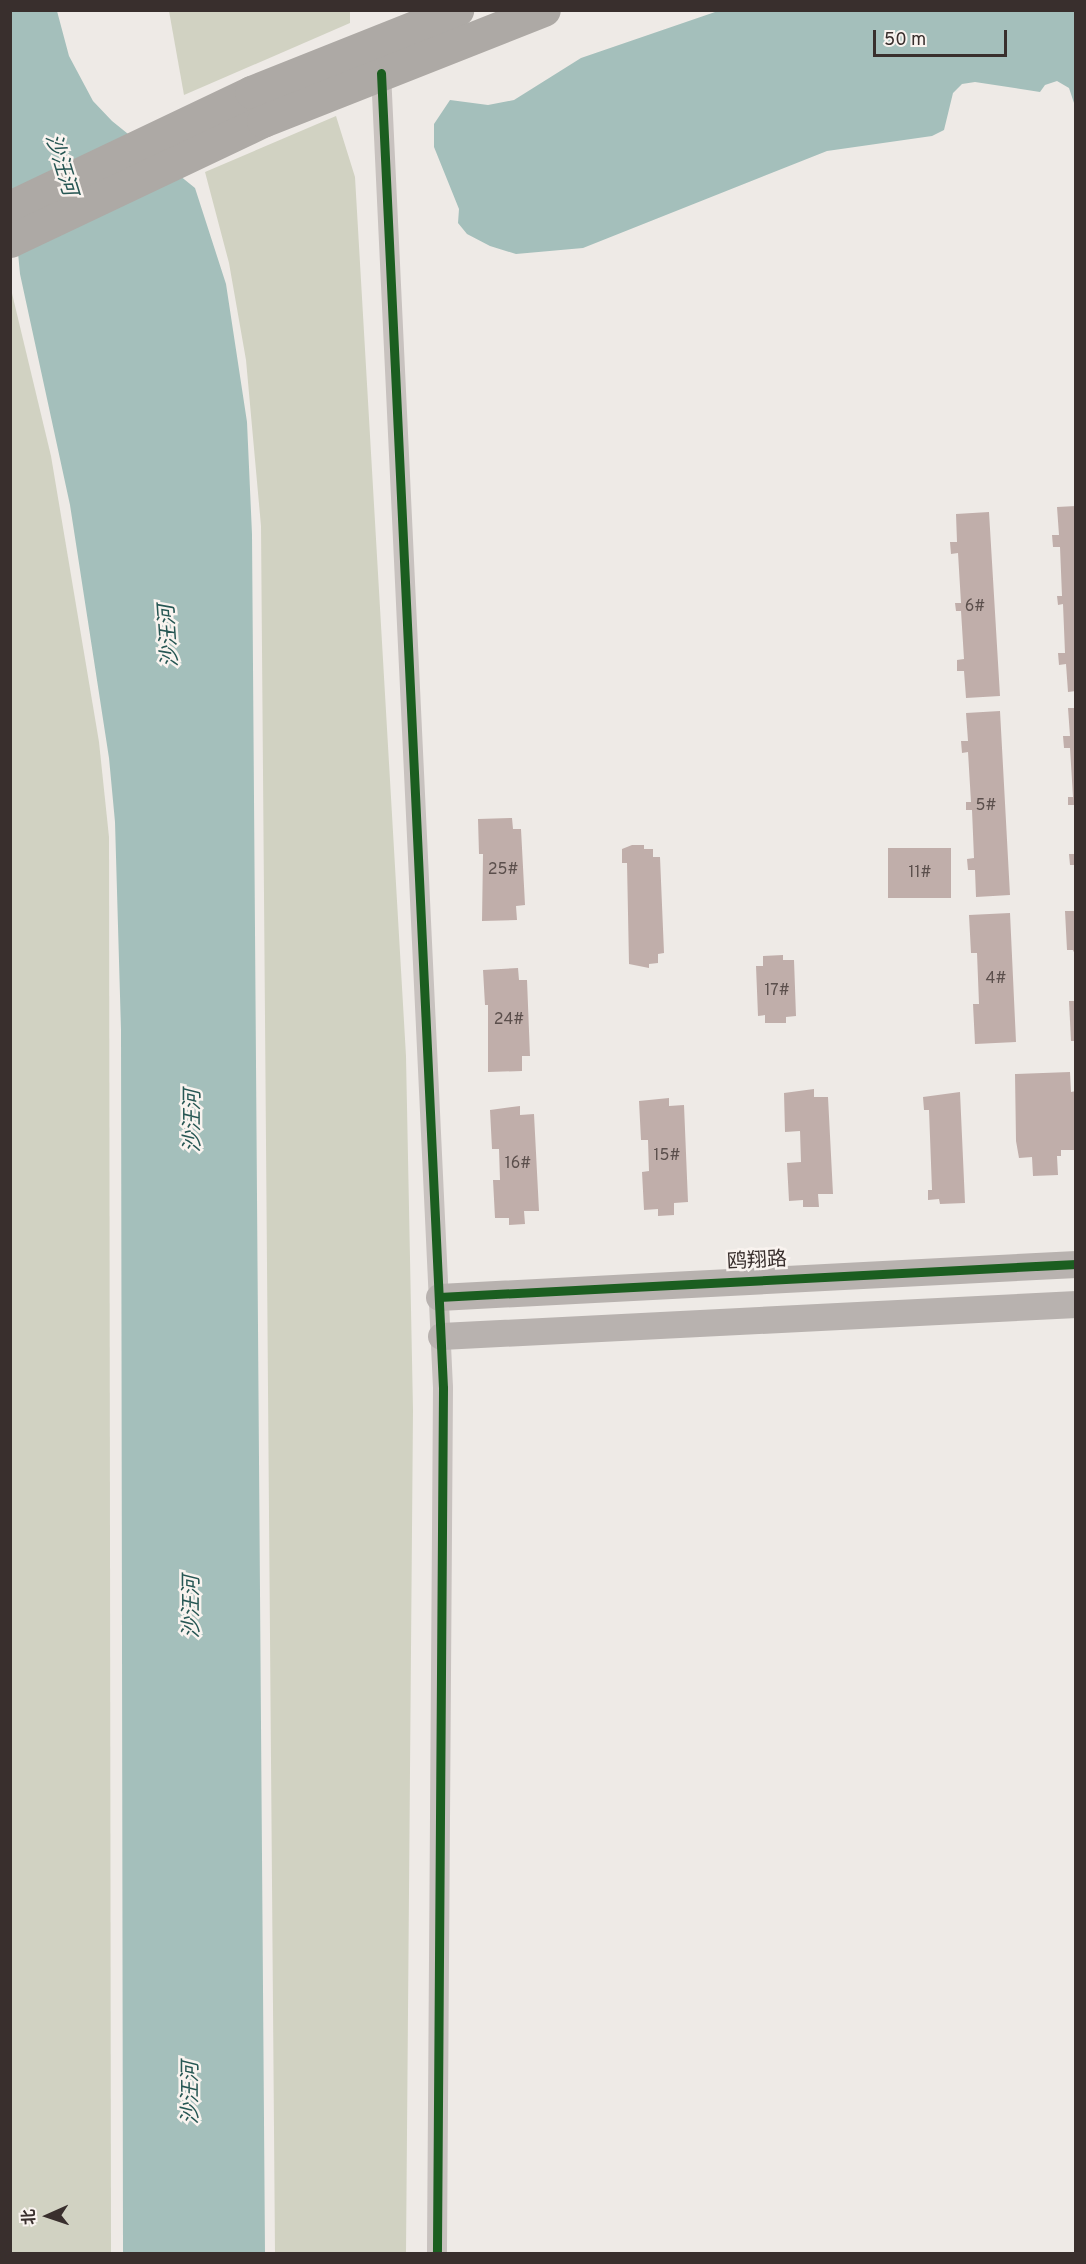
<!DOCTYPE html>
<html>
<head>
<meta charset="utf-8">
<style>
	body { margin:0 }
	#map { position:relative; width:1086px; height:2264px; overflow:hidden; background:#eeeae6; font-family:Overpass,"Noto Sans SC",sans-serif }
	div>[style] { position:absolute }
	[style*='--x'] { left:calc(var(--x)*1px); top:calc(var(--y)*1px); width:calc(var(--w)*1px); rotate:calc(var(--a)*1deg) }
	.green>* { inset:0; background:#d1d2c2 }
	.water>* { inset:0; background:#a4bfbb }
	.building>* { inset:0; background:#c0aeaa; transform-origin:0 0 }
	.street>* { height:20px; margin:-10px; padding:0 10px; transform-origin:10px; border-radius:10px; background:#c8c2bf }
	.secondary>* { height:27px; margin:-13.5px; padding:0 13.5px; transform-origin:13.5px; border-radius:13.5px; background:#b8b2af }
	.highway>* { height:33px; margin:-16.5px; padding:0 16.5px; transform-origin:16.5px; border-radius:16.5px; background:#ada9a5 }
	.cycleway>* { height:9px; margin:-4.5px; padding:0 4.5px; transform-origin:4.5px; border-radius:4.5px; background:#1b5e20 }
	span { translate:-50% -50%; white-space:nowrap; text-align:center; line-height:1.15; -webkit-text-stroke:5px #f9f3ef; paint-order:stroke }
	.number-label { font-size:16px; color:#5b4f4c }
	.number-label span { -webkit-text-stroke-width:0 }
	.street-label { font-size:20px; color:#392f2d }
	.water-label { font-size:21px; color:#265653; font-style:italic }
	.frame { position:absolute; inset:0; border:12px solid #392f2d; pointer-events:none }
	.north { position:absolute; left:18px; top:2186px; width:60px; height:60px; -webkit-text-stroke:4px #f9f3ef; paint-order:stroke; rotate:267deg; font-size:16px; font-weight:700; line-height:24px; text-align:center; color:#392f2d }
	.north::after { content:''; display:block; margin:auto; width:21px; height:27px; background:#392f2d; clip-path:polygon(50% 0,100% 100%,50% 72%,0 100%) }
	.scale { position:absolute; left:873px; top:30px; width:134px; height:27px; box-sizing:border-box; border:3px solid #392f2d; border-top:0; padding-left:8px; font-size:18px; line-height:21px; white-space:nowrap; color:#392f2d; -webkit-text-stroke:4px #f9f3ef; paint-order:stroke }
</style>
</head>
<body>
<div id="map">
	<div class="green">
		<div style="clip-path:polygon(169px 11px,350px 11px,350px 23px,184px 95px)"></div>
		<div style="clip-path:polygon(336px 116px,355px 177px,406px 1056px,413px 1410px,406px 2254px,275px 2253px,261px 526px,246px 360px,229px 263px,205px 172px)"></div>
		<div style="clip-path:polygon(10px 285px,51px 456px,99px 742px,109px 837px,111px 2253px,11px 2253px)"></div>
	</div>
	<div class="water">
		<div style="clip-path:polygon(10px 11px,57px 11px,69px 56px,93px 101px,112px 121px,195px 188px,226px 284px,247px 422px,252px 534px,265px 2253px,123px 2253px,121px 1030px,115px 822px,109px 758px,70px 505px,20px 274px,10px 169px)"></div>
		<div style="clip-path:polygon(718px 11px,1075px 11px,1075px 106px,1069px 88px,1057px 81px,1045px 85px,1040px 92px,975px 82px,962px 84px,953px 93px,944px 130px,932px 136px,827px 151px,583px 248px,516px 254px,490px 246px,467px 234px,458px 223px,459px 209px,434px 147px,434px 124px,450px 100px,488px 105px,514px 100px,581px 58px)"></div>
	</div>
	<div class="building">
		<div style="clip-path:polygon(1076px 506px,1076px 691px,1068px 692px,1066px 664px,1059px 665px,1058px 653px,1065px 653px,1063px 604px,1058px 605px,1057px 596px,1062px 596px,1060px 547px,1053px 547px,1052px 535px,1059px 535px,1057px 507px)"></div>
		<div style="clip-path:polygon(989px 512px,1000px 696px,966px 698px,964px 671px,957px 671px,957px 660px,964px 659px,961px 611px,956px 611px,955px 603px,961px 603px,958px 553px,951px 554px,950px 542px,957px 542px,956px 514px)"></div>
		<div style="clip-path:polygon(1068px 708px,1076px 708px,1076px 805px,1068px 805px,1068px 797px,1073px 797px,1070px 748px,1064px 748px,1063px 736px,1070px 736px)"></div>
		<div style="clip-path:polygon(1000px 711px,1010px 895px,976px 897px,975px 870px,968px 870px,967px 859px,974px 858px,972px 810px,966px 810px,966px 802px,971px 802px,968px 752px,962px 753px,961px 741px,968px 741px,966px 713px)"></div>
		<div style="clip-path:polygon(512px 818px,513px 829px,521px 829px,525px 905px,516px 906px,517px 920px,482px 921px,483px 854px,479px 854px,478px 819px)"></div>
		<div style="clip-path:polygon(632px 845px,644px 845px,644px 849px,653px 849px,653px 857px,660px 857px,664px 953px,658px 954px,658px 963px,649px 964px,649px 968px,629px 964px,627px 863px,622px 863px,622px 849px)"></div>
		<div style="left:888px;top:848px;width:63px;height:50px"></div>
		<div style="clip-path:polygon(1069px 854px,1076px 854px,1076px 865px,1070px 865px)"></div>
		<div style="clip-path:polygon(1065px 911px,1076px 911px,1076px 957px,1073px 950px,1067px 950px)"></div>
		<div style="clip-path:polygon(1010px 913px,1016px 1042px,975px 1044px,973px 1004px,979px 1004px,977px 953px,971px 953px,969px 915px)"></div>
		<div style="clip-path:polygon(783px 955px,783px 960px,794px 960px,796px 1016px,786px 1017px,786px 1023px,765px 1023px,765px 1015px,758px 1016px,756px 966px,763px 966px,763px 956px)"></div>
		<div style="clip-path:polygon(518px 968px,519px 980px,527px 980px,530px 1056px,522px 1056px,522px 1071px,488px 1072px,488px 1005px,485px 1005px,483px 970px)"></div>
		<div style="clip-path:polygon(1069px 1001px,1076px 1001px,1076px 1041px,1071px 1041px)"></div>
		<div style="clip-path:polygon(1070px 1072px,1071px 1092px,1076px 1091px,1076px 1150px,1061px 1150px,1061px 1156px,1057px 1156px,1058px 1175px,1033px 1176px,1032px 1157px,1019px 1158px,1016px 1141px,1015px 1074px)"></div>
		<div style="clip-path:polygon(814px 1089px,814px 1097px,828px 1097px,833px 1194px,818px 1194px,819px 1207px,803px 1207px,803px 1200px,789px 1201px,787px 1163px,801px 1162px,800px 1131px,785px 1132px,784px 1093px)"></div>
		<div style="clip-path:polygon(960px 1092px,965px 1203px,940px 1204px,939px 1199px,928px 1200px,928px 1190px,932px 1190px,929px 1110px,924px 1110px,923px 1097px)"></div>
		<div style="clip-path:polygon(669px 1098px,669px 1106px,684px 1105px,688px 1202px,674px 1203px,674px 1215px,658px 1216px,658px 1209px,644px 1210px,642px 1172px,649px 1171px,648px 1140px,641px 1140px,639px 1101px)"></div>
		<div style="clip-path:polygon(520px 1106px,520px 1115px,534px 1114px,539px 1211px,524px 1211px,525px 1224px,509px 1225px,509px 1218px,495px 1218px,493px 1180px,500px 1180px,499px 1149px,492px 1149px,490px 1110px)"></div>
	</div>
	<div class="street">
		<div style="--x:381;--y:73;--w:1316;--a:87.3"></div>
		<div style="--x:443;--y:1388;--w:866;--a:90.4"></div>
	</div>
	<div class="secondary">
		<div style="--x:439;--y:1297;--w:638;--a:-2.97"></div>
		<div style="--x:441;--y:1336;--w:636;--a:-2.88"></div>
	</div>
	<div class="highway">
		<div style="--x:10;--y:207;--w:267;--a:-25.5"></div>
		<div style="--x:251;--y:92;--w:222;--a:-21.7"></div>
		<div style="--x:10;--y:241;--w:280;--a:-25.4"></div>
		<div style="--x:263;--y:121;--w:302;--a:-21.6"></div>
	</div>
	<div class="cycleway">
		<div style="--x:381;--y:73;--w:1316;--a:87.3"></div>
		<div style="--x:443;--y:1388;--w:866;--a:90.4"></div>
		<div style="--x:439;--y:1297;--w:638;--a:-2.97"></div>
	</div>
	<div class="number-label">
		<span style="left:975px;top:607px">6#</span>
		<span style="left:986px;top:806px">5#</span>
		<span style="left:503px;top:870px">25#</span>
		<span style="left:920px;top:873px">11#</span>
		<span style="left:996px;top:979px">4#</span>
		<span style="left:777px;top:991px">17#</span>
		<span style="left:509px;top:1020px">24#</span>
		<span style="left:667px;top:1156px">15#</span>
		<span style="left:518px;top:1164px">16#</span>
	</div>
	<div class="street-label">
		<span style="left:757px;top:1262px;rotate:-3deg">鸥翔路</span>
	</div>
	<div class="water-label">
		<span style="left:60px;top:165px;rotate:73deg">沙汪河</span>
		<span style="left:170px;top:636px;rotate:-94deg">沙汪河</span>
		<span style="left:194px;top:1121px;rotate:-90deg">沙汪河</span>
		<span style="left:193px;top:1607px;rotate:-90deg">沙汪河</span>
		<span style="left:192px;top:2093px;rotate:-90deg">沙汪河</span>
	</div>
	<div class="frame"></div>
	<div class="north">北</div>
	<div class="scale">50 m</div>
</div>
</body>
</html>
